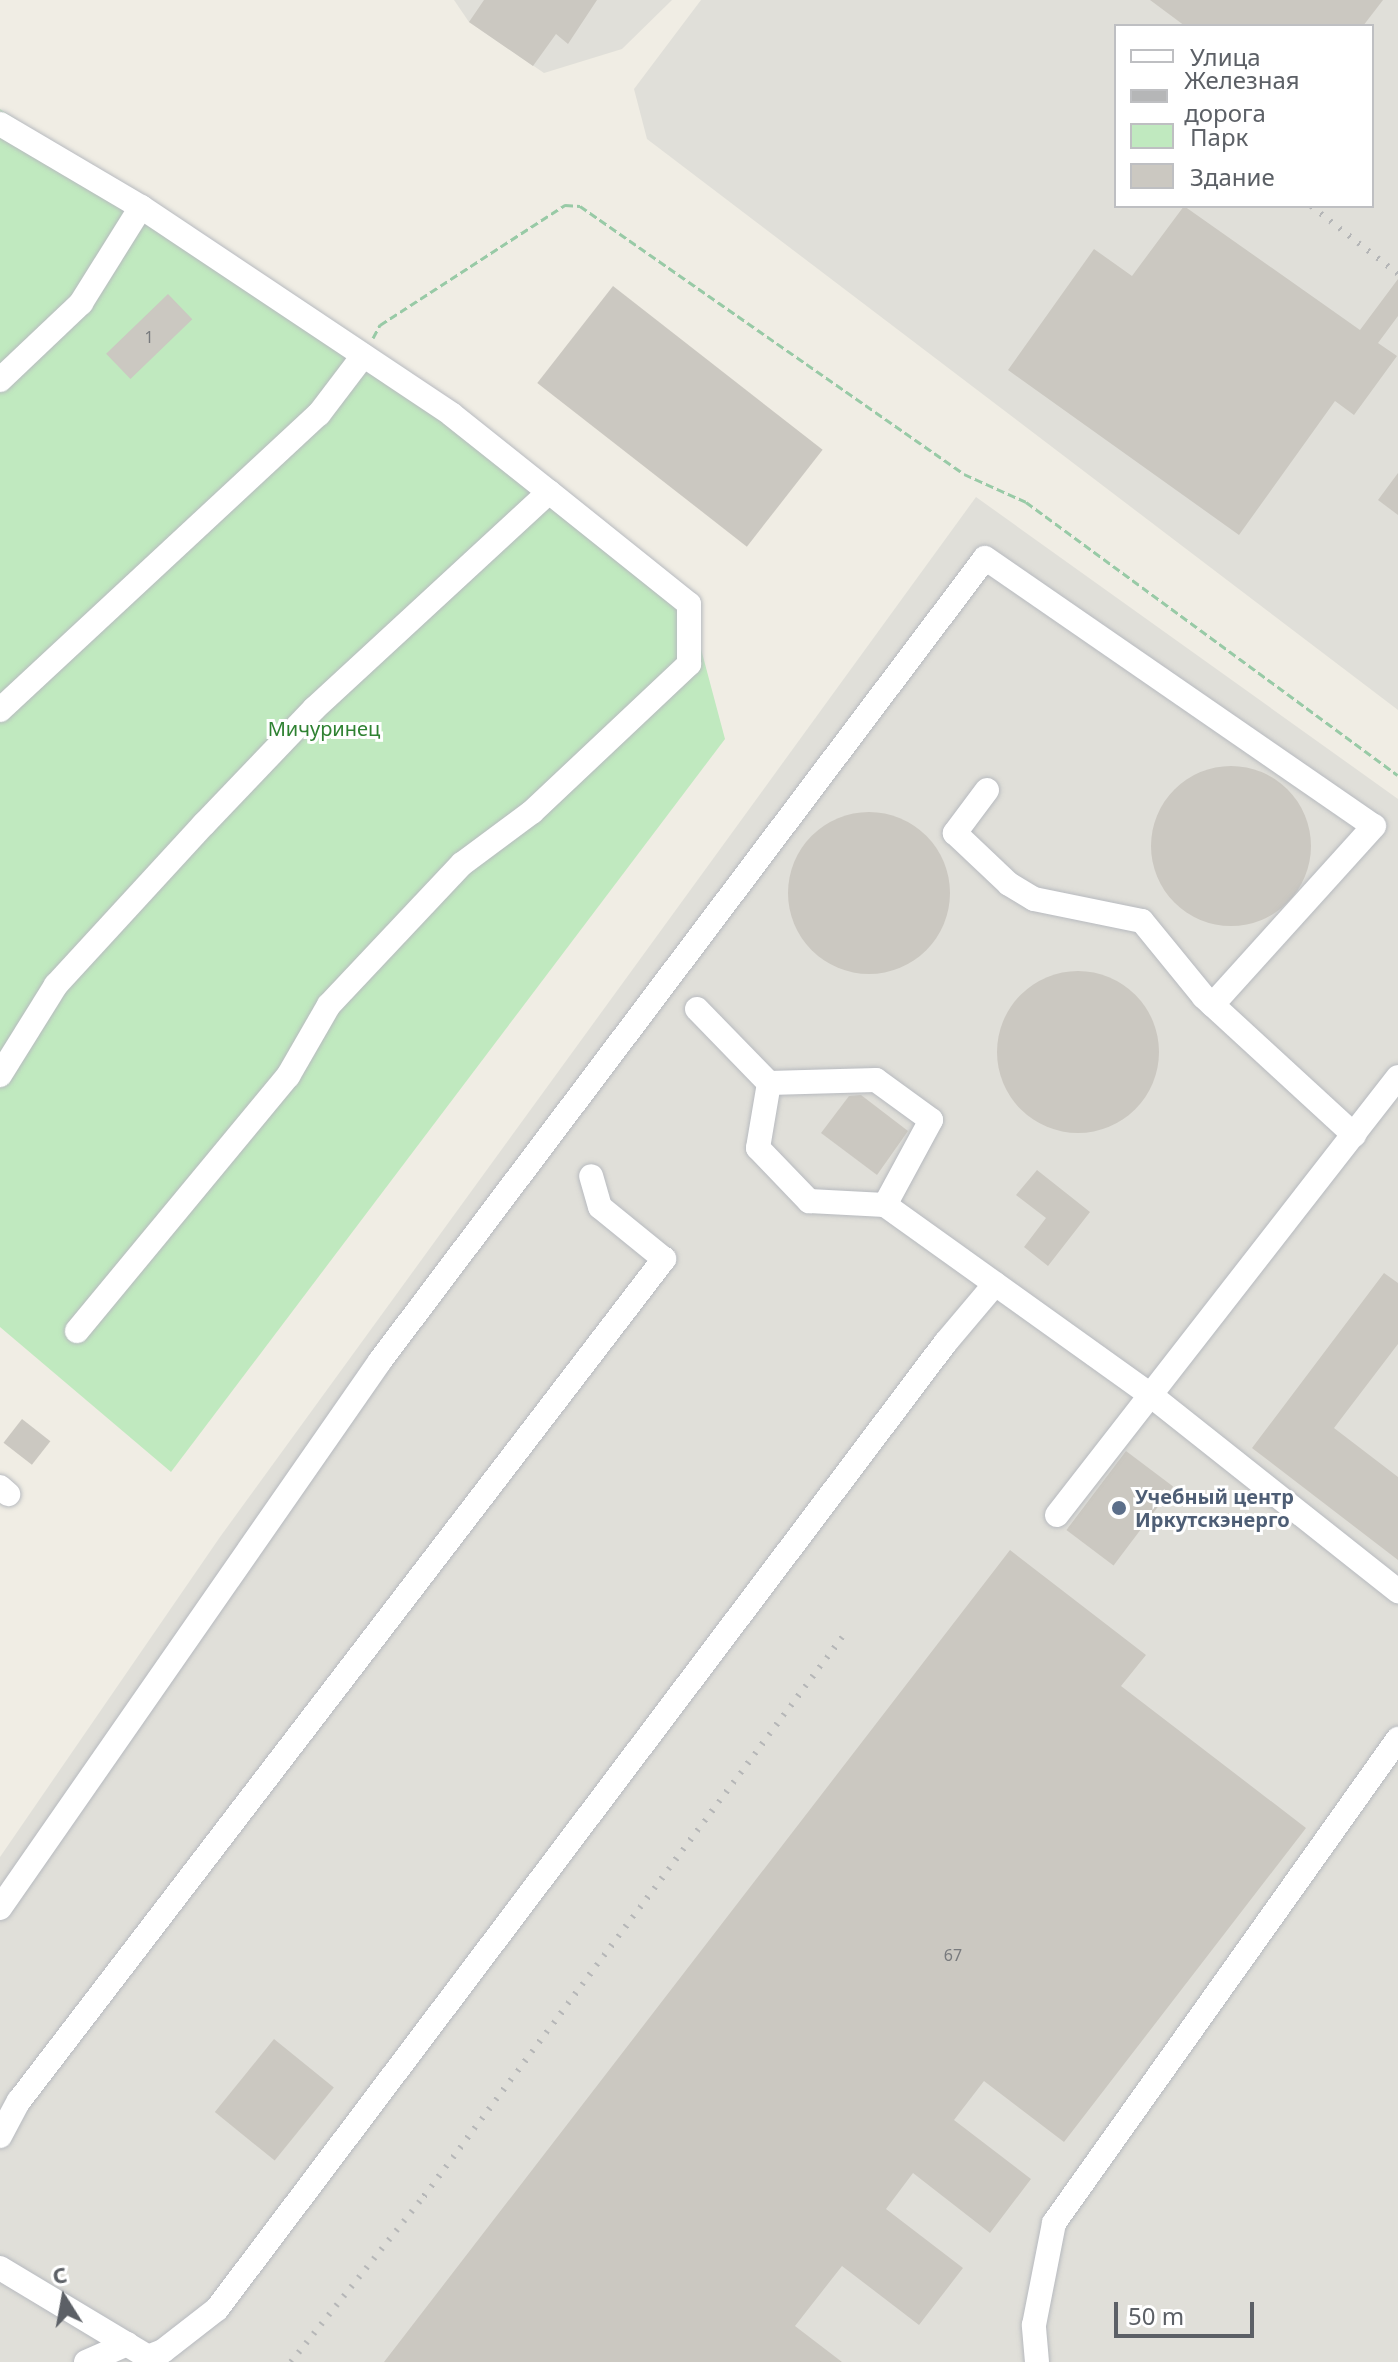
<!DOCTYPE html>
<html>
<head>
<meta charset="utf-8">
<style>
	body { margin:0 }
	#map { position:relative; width:1398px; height:2362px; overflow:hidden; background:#f0ede4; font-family:"Noto Sans",sans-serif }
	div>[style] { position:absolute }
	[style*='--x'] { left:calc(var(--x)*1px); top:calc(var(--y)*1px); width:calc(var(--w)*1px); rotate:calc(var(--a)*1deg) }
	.industrial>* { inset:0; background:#e0dfd9 }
	.green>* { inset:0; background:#c0e9bf }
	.building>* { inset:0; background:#cbc8c1; transform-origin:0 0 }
	.round { border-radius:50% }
	.path>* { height:3px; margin-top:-1.5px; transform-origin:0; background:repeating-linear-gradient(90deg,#98caa6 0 8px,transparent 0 12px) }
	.roads { filter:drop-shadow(0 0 2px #b7babf) drop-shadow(0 0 2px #b7babf) }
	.minor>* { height:24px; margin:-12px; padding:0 12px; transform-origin:12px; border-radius:12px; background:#fff }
	.rail>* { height:6px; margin-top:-3px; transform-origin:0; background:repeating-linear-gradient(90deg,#b5b6b7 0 2px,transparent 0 12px) }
	.dots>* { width:22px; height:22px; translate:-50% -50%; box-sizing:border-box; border:4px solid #fff; border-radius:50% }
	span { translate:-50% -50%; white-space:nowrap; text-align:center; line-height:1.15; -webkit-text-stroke:6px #fff; paint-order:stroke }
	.number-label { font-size:16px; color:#787a7d }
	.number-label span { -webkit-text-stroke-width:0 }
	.park-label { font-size:20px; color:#2f8232 }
	.service-label { font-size:20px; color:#4e5e75; font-weight:700 }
	.left { translate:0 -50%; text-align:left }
	.legend { position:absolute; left:1114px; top:24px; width:260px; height:184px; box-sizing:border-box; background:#fff; border:2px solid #bebfc2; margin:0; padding:10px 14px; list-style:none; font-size:24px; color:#5c6066 }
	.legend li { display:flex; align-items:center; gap:16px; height:40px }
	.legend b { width:40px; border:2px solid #bebfc2 }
	.north { position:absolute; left:24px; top:2258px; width:80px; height:80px; -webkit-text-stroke:6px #fff; paint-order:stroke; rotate:349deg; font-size:22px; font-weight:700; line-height:32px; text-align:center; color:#5c6066 }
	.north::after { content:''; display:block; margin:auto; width:28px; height:36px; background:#5c6066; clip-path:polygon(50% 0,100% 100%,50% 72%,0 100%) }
	.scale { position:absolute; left:1114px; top:2302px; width:140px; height:36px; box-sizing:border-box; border:4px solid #5c6066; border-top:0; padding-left:10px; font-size:24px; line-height:28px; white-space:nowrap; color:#5c6066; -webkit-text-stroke:6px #fff; paint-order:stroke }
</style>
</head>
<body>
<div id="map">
	<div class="industrial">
		<div style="clip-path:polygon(454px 0,672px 0,622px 49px,544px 73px,469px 22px)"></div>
		<div style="clip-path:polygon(evenodd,701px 0,1398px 0,1398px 710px,647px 139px,634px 89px,701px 0,1116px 26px,1372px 26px,1372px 206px,1116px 206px,1116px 26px)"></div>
		<div style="clip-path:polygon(976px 497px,1398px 799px,1398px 2362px,0 2362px,0 1857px,220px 1537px)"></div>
	</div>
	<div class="green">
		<div style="clip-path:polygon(0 109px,362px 343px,689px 604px,725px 739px,171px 1472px,0 1327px)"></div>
	</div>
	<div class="building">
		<div style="clip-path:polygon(484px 0,597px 0,568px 44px,556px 34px,533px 66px,469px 22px)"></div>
		<div style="clip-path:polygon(1150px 0,1383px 0,1363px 26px,1185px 26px)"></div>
		<div style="clip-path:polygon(1184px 206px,1360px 330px,1398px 279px,1398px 316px,1378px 343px,1397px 356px,1354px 415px,1335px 401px,1239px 535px,1008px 370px,1094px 249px,1132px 276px)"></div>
		<div style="left:613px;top:286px;width:266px;height:123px;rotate:38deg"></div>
		<div style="left:168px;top:294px;width:35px;height:86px;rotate:46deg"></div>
		<div style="clip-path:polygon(1398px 473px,1398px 515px,1378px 500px)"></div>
		<div class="round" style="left:1151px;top:766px;width:160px;height:160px"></div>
		<div class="round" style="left:788px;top:812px;width:162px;height:162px"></div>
		<div class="round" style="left:997px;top:971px;width:162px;height:162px"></div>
		<div style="clip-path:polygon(861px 1095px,908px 1131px,877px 1175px,821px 1133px,849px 1096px)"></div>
		<div style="clip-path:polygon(1037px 1170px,1090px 1212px,1048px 1266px,1024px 1247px,1046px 1218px,1016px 1195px)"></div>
		<div style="clip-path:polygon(1384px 1273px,1398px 1283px,1398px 1344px,1334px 1428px,1398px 1477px,1398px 1560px,1252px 1448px)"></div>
		<div style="left:22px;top:1419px;width:36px;height:30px;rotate:38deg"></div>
		<div style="left:1126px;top:1451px;width:59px;height:99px;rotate:37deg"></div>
		<div style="clip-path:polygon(1010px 1550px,1146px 1655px,1121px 1686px,1306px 1828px,1064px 2142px,984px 2081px,954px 2120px,1031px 2179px,990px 2233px,913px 2173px,886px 2209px,963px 2268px,919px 2325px,842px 2266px,795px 2326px,842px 2362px,384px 2362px)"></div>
		<div style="left:274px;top:2039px;width:77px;height:94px;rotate:39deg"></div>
	</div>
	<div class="path">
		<div style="--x:373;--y:338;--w:15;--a:-62"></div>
		<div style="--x:380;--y:325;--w:221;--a:-33"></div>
		<div style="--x:565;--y:205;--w:15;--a:4"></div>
		<div style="--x:580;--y:206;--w:468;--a:34.9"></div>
		<div style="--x:964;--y:474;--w:68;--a:24.3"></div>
		<div style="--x:1026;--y:502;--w:461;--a:36.3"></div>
	</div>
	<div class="roads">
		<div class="minor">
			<div style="--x:0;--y:124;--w:164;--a:30.5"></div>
			<div style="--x:141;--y:207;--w:373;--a:33.7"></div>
			<div style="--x:451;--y:414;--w:125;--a:38.5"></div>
			<div style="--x:549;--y:492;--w:320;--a:137.3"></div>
			<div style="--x:314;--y:709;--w:159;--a:133.7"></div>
			<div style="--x:204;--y:824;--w:219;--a:132.6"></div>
			<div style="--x:56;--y:985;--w:106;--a:121.9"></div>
			<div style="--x:0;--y:380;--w:112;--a:-43.5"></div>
			<div style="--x:81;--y:303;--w:113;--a:-58"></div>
			<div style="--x:0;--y:710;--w:435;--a:-42.9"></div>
			<div style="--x:319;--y:414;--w:73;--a:-52.8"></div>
			<div style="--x:987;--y:790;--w:54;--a:126.7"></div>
			<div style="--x:955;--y:833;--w:74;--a:43.4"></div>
			<div style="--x:1009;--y:884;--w:29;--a:31"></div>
			<div style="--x:1034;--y:899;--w:110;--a:11.5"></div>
			<div style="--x:1142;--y:921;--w:98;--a:50.8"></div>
			<div style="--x:1204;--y:997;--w:204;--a:42.6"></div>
			<div style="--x:697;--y:1009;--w:103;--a:45.8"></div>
			<div style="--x:769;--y:1083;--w:107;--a:-1.6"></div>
			<div style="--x:876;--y:1080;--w:68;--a:36"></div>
			<div style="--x:931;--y:1120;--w:97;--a:118.4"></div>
			<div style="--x:769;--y:1083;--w:66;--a:99.6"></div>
			<div style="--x:758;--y:1148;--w:74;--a:46.1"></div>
			<div style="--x:809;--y:1201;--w:76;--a:3"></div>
			<div style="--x:885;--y:1205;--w:330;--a:35.6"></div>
			<div style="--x:1153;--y:1397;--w:313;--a:38.4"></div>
			<div style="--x:77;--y:1331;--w:331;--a:-50.4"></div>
			<div style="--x:288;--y:1076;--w:82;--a:-60"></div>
			<div style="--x:329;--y:1005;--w:194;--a:-46.7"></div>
			<div style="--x:462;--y:864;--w:87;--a:-36.6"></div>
			<div style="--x:532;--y:812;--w:216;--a:-43.3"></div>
			<div style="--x:689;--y:664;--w:60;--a:-90"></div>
			<div style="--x:689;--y:604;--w:179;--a:-141.3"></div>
			<div style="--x:0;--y:1487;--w:11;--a:41"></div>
			<div style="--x:1057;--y:1515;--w:555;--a:-52.1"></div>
			<div style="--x:0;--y:1908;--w:666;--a:-55.21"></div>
			<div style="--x:380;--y:1361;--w:1005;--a:-53"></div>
			<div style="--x:985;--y:558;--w:472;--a:34.6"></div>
			<div style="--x:1374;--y:826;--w:241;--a:132.1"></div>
			<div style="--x:0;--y:2136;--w:40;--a:-62"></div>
			<div style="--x:19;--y:2101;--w:1061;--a:-52.55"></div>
			<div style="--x:664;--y:1259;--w:82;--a:-140.9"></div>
			<div style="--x:600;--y:1207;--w:32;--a:-106"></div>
			<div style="--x:0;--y:2268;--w:173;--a:31"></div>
			<div style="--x:148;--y:2357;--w:16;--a:-22"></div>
			<div style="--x:163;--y:2351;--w:68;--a:-37.9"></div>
			<div style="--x:217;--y:2309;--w:1211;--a:-52.99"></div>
			<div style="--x:946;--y:1342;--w:76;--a:-49.8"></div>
			<div style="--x:86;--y:2362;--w:45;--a:-23.7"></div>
			<div style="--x:1037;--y:2362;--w:37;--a:-95"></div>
			<div style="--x:1034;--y:2325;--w:104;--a:-78.9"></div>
			<div style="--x:1054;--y:2223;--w:594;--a:-54.6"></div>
		</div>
	</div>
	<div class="rail">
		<div style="--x:1311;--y:206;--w:110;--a:38"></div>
		<div style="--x:291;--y:2362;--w:213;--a:-51.3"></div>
		<div style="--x:424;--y:2196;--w:704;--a:-53.2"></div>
	</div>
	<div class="dots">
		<div style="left:1119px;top:1508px;background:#5c6f8a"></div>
	</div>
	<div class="number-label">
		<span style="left:149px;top:337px">1</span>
		<span style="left:953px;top:1955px">67</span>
	</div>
	<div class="park-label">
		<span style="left:324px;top:728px">Мичуринец</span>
	</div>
	<div class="service-label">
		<span class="left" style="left:1135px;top:1508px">Учебный центр<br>Иркутскэнерго</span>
	</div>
	<ul class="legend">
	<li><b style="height:10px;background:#fff"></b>Улица</li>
	<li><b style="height:10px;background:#b5b6b7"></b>Железная дорога</li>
	<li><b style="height:22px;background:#c0e9bf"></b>Парк</li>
	<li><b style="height:22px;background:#cbc8c1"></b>Здание</li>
	</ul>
	<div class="north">С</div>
	<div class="scale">50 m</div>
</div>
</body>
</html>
